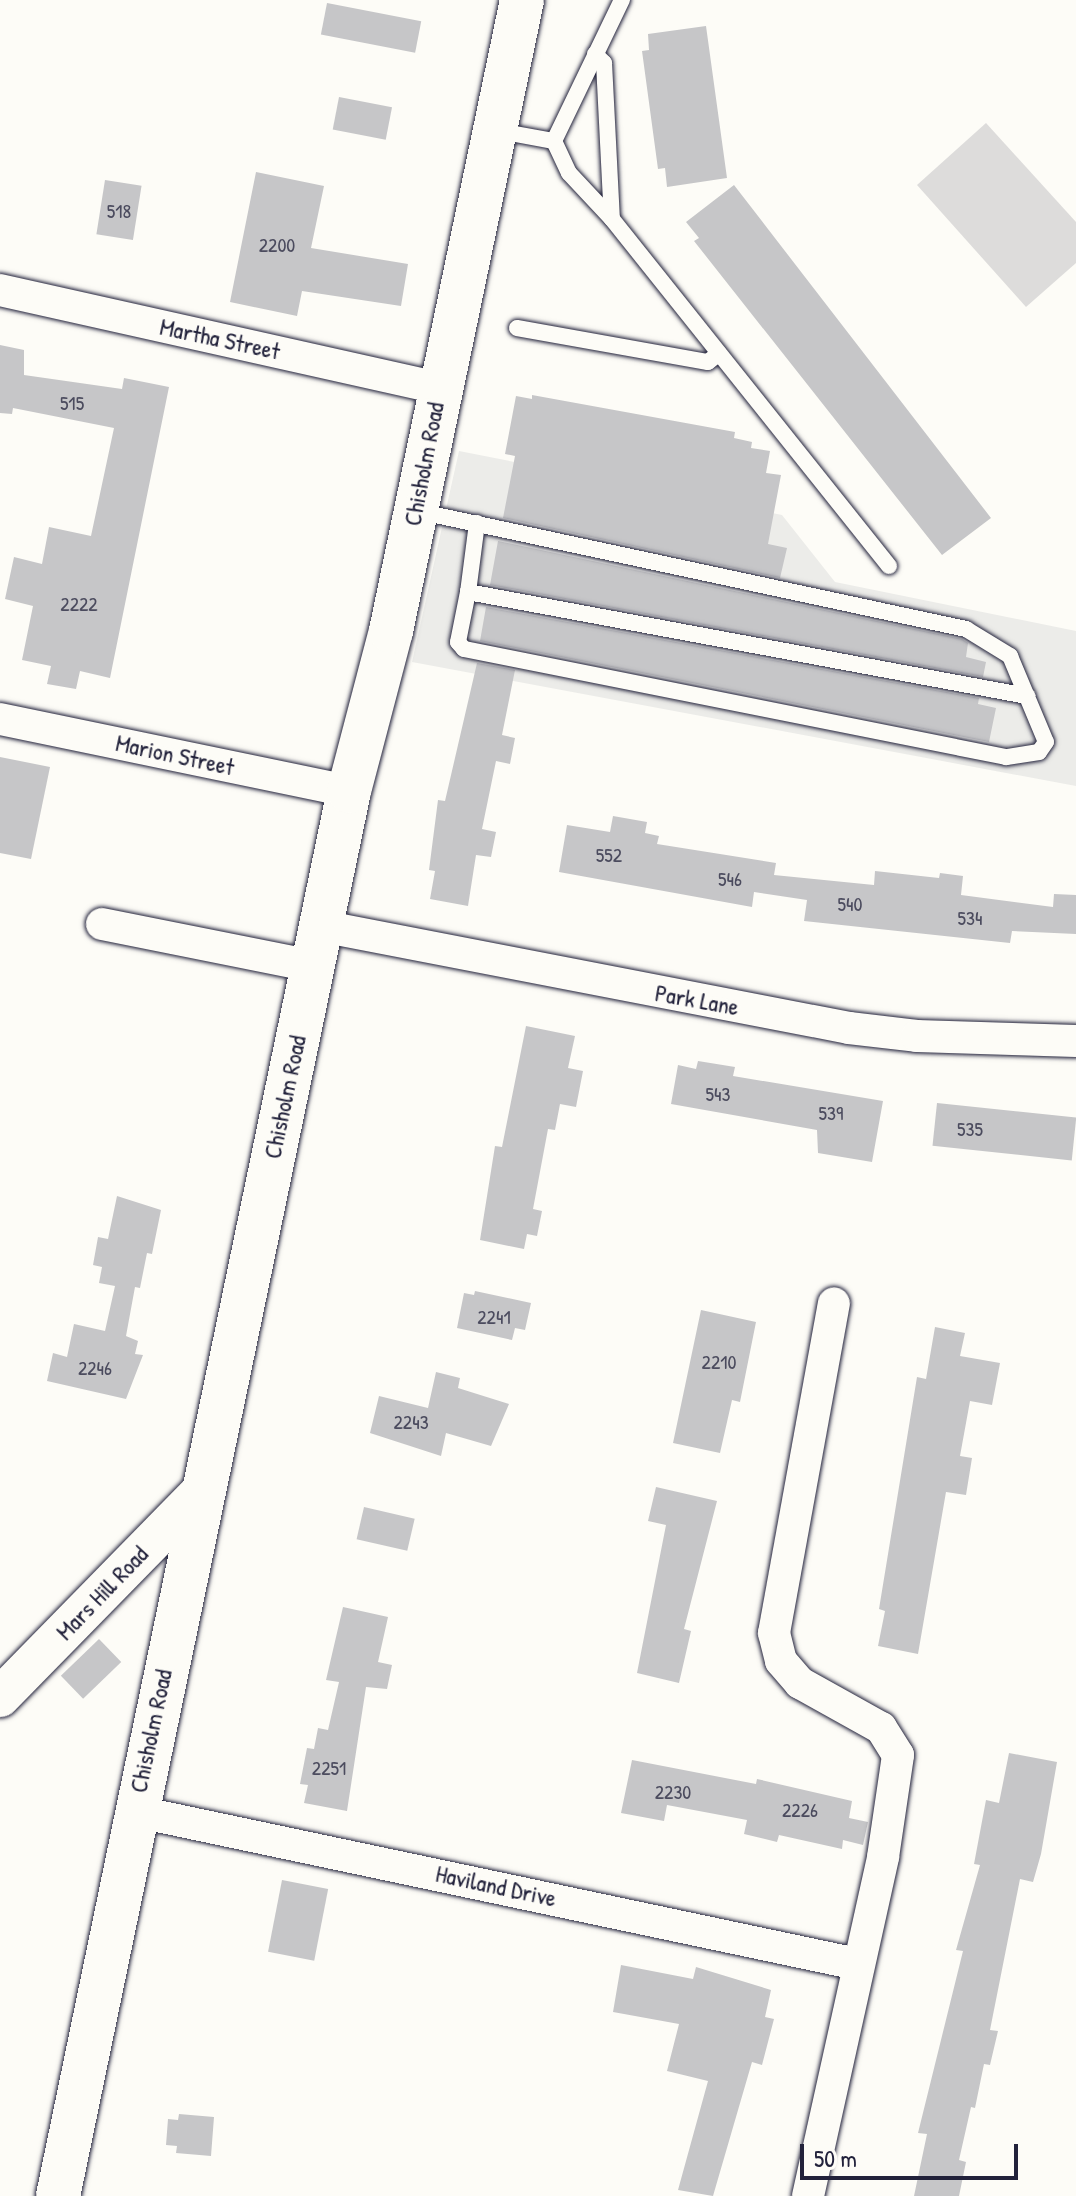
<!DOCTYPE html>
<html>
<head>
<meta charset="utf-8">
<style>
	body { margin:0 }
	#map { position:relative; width:1076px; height:2196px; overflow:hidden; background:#fdfcf7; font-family:"Patrick Hand",sans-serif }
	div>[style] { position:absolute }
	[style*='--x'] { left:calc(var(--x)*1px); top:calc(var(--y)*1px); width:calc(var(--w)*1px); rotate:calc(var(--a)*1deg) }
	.built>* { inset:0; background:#ecece9 }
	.green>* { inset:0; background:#dddcdb }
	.building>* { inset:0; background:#c6c6c8; transform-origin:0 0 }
	.roads { filter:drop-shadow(0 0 2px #22223b) drop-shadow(0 0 2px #22223b) }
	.service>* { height:16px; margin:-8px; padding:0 8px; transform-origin:8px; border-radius:8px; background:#fdfcf7 }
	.minor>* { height:32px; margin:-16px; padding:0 16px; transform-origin:16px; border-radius:16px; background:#fdfcf7 }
	.tertiary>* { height:40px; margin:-20px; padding:0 20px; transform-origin:20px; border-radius:20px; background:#fdfcf7 }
	.secondary>* { height:44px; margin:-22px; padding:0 22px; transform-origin:22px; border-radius:22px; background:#fdfcf7 }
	span { translate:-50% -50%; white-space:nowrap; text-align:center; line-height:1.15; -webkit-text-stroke:7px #fdfcf7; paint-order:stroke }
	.number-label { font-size:20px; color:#4b4b5e }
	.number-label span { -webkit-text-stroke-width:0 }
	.street-label { font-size:24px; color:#22223b }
	.scale { position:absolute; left:800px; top:2144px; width:218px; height:36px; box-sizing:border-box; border:4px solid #22223b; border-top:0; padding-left:10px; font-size:24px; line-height:28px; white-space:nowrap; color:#22223b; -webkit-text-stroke:6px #fdfcf7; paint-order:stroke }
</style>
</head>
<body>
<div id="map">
	<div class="built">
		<div style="clip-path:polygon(459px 451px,782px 515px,835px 582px,1076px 631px,1076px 786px,412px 662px)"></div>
	</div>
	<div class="green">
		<div style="clip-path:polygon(986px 123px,1076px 222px,1076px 263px,1026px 307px,917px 185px)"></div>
	</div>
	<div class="building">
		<div style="left:327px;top:3px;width:96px;height:32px;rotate:11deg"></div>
		<div style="clip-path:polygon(706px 26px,727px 178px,667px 187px,665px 168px,658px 169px,642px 51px,649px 50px,648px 34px)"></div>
		<div style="left:339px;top:97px;width:54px;height:33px;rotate:11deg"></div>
		<div style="clip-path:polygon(256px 172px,324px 186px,311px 248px,408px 264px,401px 306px,302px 291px,297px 316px,230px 302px)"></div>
		<div style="left:105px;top:180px;width:37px;height:55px;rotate:9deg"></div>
		<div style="clip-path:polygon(734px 185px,991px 518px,942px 555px,694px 241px,699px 238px,686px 222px)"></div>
		<div style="clip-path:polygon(0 345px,24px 350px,24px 375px,122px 389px,124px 378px,169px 387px,110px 678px,80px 671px,76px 689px,47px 684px,51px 666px,22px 660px,33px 606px,5px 599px,14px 557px,42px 564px,49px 527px,91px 536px,114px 428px,13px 408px,12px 414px,0 413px)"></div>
		<div style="clip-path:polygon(532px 395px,735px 432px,734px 438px,752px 442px,751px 448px,770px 451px,766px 473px,781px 475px,768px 544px,787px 548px,780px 578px,503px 518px,515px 456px,505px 454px,516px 396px,532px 399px)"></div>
		<div style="clip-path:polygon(498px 541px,962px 639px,968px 643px,966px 657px,986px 662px,983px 677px,490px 585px)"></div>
		<div style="clip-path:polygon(486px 607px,979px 698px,978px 704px,996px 708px,989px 742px,480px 641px)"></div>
		<div style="clip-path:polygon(477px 663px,515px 670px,502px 735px,515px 738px,510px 764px,496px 761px,482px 829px,496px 832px,491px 857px,476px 855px,468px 906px,430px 899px,435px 871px,429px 870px,438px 800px,445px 801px)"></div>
		<div style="clip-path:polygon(0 757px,50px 767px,31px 859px,0 853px)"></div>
		<div style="clip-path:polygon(613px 816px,647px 822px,645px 833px,659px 836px,657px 844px,776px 863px,774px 875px,874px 885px,875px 871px,939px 878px,940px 873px,963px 876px,961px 895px,1053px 907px,1054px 894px,1076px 895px,1076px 934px,1012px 931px,1010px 943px,804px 921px,807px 900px,754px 892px,752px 907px,559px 872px,567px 825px,610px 832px)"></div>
		<div style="clip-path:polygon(526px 1026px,575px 1036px,568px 1068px,583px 1071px,576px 1107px,560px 1104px,555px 1130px,548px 1129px,533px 1209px,542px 1211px,537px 1236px,527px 1234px,524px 1249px,480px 1240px,495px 1146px,502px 1147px)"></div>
		<div style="clip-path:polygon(698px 1061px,735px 1067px,733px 1076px,883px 1101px,872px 1162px,818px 1153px,817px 1130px,671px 1104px,678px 1065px,696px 1069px)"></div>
		<div style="left:937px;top:1103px;width:140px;height:43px;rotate:6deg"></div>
		<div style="clip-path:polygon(117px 1196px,161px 1210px,152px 1254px,147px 1253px,140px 1288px,135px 1287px,126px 1336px,138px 1341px,135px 1354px,143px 1355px,126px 1399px,47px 1381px,53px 1353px,67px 1357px,74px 1324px,105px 1331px,115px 1286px,99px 1283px,102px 1267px,93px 1265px,98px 1237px,108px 1239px)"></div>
		<div style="clip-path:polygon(475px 1291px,531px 1303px,525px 1330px,515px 1328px,512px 1340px,457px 1328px,464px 1293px,474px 1295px)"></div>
		<div style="clip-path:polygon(701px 1310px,756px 1322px,740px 1402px,732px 1400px,720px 1453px,673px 1443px)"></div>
		<div style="clip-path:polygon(935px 1327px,965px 1333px,960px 1356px,1000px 1363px,992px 1405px,970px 1401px,960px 1456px,972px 1458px,966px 1495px,946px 1492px,918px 1654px,878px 1646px,885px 1611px,879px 1609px,917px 1377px,926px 1379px)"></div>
		<div style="clip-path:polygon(436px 1372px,460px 1378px,458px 1388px,509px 1404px,491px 1446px,446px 1433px,441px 1456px,370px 1433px,379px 1396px,428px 1408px)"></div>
		<div style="clip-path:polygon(656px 1487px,717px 1501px,684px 1629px,691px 1631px,679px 1683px,637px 1673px,666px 1525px,648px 1521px)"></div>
		<div style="left:364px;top:1507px;width:52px;height:33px;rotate:13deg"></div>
		<div style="clip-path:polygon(343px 1607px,388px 1617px,378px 1662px,392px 1665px,387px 1689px,366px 1687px,347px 1811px,304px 1803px,308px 1785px,300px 1784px,307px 1748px,314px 1749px,318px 1728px,328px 1730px,339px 1682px,326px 1680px)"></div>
		<div style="left:99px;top:1639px;width:32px;height:53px;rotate:46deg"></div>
		<div style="clip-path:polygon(1009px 1753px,1057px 1762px,1041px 1854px,1033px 1882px,1020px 1879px,990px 2030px,998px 2031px,990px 2065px,984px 2064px,975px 2108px,971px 2107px,959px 2160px,966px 2162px,959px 2196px,914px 2196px,927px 2134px,918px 2133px,963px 1951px,956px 1950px,980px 1865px,974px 1864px,986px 1800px,999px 1803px)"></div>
		<div style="clip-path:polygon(632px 1760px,756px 1784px,757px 1779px,852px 1801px,849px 1818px,868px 1822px,863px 1845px,843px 1840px,842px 1849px,779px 1835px,777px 1842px,744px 1834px,747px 1820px,667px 1805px,664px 1821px,621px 1813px)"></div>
		<div style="left:282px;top:1880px;width:47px;height:73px;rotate:11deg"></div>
		<div style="clip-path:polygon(621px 1965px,693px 1979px,696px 1967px,771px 1990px,765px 2017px,774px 2019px,762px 2065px,752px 2062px,713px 2196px,678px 2190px,708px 2081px,667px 2071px,679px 2024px,613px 2012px)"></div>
		<div style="clip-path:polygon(179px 2114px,214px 2117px,211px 2156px,176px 2153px,177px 2146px,166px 2145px,168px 2119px,178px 2120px)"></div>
	</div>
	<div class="roads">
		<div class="service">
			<div style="--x:595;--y:54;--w:13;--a:45"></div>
			<div style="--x:604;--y:63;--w:156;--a:87.1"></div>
			<div style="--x:612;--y:219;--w:444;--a:51.4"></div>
			<div style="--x:499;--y:131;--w:56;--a:10.3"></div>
			<div style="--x:554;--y:141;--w:157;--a:-64.3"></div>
			<div style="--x:554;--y:141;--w:35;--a:65"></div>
			<div style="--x:569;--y:173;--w:63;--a:46.9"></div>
			<div style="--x:517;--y:328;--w:194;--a:10.1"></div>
			<div style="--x:708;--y:362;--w:14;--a:-39"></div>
			<div style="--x:417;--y:511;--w:562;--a:12.13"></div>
			<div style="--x:966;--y:629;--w:52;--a:31.5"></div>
			<div style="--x:1010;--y:656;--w:93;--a:67.3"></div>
			<div style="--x:1046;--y:742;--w:12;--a:125"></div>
			<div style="--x:1039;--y:752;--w:33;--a:171"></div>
			<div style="--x:1006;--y:757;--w:553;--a:-168.73"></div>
			<div style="--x:464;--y:649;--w:9;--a:-131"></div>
			<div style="--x:458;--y:642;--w:51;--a:-78.7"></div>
			<div style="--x:477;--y:523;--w:70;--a:97.4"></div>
			<div style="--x:468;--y:592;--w:569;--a:10.54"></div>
		</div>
		<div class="minor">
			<div style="--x:0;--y:290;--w:450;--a:12.6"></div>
			<div style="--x:0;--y:719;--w:356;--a:11.7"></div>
			<div style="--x:102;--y:924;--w:215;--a:11.3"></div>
			<div style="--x:321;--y:926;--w:538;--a:10.93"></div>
			<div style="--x:849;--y:1028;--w:68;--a:6.7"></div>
			<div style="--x:917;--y:1036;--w:159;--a:1.8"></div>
			<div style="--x:134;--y:1811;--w:739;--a:11.95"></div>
			<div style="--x:808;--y:2196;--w:347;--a:-77.5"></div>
			<div style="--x:883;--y:1857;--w:103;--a:-81.6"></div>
			<div style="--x:898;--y:1755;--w:32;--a:-122"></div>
			<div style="--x:881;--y:1728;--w:93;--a:-150.9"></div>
			<div style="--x:800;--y:1683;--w:29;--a:-131"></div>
			<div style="--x:781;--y:1661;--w:29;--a:-104"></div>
			<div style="--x:774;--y:1633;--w:335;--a:-79.7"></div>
		</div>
		<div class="tertiary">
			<div style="--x:0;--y:1697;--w:290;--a:-45.6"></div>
		</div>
		<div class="secondary">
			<div style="--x:58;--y:2196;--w:1435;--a:-78.3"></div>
			<div style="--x:349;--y:791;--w:165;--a:-75.3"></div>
			<div style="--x:391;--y:631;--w:644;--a:-78.27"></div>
		</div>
	</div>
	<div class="number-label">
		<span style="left:119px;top:210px">518</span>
		<span style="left:277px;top:244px">2200</span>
		<span style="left:72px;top:402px">515</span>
		<span style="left:79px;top:603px">2222</span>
		<span style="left:609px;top:854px">552</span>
		<span style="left:730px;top:878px">546</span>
		<span style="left:850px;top:903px">540</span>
		<span style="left:970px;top:917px">534</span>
		<span style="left:718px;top:1093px">543</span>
		<span style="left:831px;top:1112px">539</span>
		<span style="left:970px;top:1128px">535</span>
		<span style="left:494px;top:1316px">2241</span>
		<span style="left:719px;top:1361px">2210</span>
		<span style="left:95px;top:1367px">2246</span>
		<span style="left:411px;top:1421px">2243</span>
		<span style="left:329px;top:1767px">2251</span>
		<span style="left:673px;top:1791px">2230</span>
		<span style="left:800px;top:1809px">2226</span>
	</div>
	<div class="street-label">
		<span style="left:220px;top:339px;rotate:12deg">Martha Street</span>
		<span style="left:424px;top:464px;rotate:-79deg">Chisholm Road</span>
		<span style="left:175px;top:755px;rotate:12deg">Marion Street</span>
		<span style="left:697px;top:1000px;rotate:10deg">Park Lane</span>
		<span style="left:285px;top:1097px;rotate:-78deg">Chisholm Road</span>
		<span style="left:102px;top:1593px;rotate:-46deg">Mars Hill Road</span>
		<span style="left:151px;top:1731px;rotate:-78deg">Chisholm Road</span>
		<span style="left:496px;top:1886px;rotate:12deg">Haviland Drive</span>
	</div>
	<div class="scale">50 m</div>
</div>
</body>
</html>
